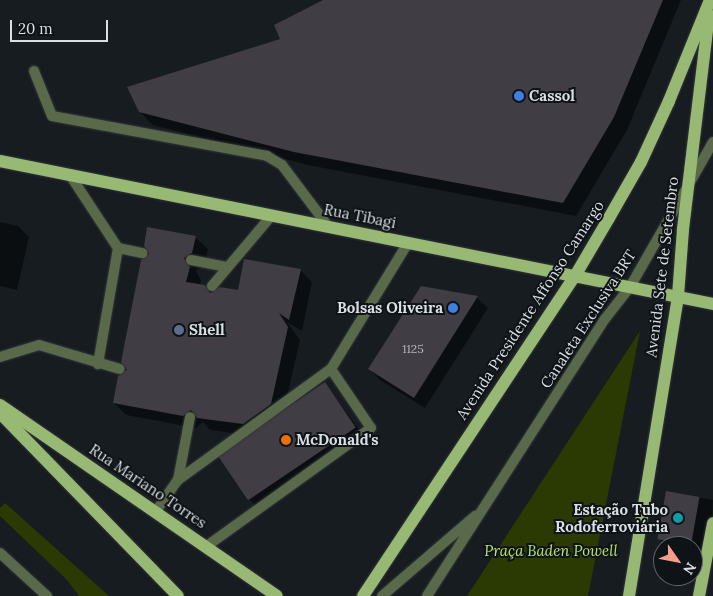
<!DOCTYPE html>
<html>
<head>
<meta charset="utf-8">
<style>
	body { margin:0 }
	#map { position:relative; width:713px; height:596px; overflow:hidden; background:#161c20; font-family:Lora,serif }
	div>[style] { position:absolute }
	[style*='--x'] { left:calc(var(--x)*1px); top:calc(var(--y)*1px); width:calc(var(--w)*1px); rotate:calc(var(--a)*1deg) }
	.green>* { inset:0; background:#2a3a02 }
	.shadow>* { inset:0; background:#0007 }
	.building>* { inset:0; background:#413d44; transform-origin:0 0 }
	.roads { filter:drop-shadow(0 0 1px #32373b) drop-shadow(0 0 1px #32373b) }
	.lane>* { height:10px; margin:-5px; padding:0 5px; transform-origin:5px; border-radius:5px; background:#596949 }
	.primary>* { height:12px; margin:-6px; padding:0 6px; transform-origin:6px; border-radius:6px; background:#98b974 }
	.dots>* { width:14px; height:14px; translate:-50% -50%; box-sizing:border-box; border:2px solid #0e1317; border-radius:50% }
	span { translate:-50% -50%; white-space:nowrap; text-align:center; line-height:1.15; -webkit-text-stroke:4px #0e1317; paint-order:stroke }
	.number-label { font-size:12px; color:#b4b6ba }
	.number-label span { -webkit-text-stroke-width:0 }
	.poi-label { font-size:15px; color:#dbdfe2; font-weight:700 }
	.left { translate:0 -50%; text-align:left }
	.right { translate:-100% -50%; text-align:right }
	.street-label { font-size:15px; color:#dbdfe2 }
	.park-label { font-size:15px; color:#bbe271; font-style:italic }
	.north { position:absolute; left:653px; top:536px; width:50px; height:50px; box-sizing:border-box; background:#0e1317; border:1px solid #606568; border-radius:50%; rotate:123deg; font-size:14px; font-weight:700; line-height:20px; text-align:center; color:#dbdfe2 }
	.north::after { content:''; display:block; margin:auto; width:18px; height:22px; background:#f49e89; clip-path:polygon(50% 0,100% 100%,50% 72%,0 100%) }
	.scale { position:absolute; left:10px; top:20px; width:98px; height:22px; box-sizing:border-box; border:2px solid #dbdfe2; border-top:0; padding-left:6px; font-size:15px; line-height:18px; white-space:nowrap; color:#dbdfe2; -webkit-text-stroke:4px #0e1317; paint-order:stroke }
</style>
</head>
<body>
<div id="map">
	<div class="green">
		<div style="clip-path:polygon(640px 331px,588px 596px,467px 596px)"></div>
		<div style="clip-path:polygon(5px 503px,109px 596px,79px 596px,67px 580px,0 516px,0 508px)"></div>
	</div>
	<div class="shadow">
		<div style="clip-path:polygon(325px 0,681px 0,627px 130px,576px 216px,308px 165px,153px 125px,140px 112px,281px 39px)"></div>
		<div style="clip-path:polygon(0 222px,18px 226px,29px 237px,17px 290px,0 286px)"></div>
		<div style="clip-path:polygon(195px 237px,208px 249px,204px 266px,196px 271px,201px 280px,200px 286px,212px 293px,239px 292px,300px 270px,312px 282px,302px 331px,287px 322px,300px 340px,283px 414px,325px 383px,366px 439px,260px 511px,250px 500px,253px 436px,210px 430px,203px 422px,196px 428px,126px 415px,114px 403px,128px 371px,122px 362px)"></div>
		<div style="clip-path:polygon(421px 287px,477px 298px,488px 308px,425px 408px,380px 380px,369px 369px)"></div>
		<div style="clip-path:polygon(667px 492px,713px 500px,711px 556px,693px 553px,693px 546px,667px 546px,659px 538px)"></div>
	</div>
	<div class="building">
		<div style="clip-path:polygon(323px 0,663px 0,614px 117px,563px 203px,294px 152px,139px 112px,127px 87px,280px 39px,274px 25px)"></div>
		<div style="clip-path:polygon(147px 227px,196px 236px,192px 253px,184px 258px,190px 267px,186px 282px,205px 285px,210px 293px,220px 287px,238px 290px,244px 259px,301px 269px,289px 320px,279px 313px,288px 327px,271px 404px,243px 424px,197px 418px,191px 410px,183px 416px,113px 403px,118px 376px,127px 370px,121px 362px,141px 260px,149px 254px,144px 246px)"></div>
		<div style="clip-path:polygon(421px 286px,478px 296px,414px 398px,368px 369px)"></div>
		<div style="left:325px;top:382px;width:55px;height:130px;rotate:56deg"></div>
		<div style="left:666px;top:491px;width:34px;height:49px;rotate:10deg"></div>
	</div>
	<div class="roads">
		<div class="lane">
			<div style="--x:34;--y:71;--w:48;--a:68.2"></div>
			<div style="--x:52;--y:116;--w:219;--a:10.5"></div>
			<div style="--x:267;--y:156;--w:17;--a:31"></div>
			<div style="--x:282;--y:165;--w:76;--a:53"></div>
			<div style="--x:70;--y:175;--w:87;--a:56.7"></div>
			<div style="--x:118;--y:248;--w:118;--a:99.8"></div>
			<div style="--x:118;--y:248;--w:25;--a:12"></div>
			<div style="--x:191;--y:260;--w:37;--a:11"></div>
			<div style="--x:212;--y:286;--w:93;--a:-49.8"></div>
			<div style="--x:0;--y:357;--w:41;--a:-17.1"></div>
			<div style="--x:39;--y:345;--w:84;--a:16.5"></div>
			<div style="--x:331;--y:369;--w:148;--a:-58.6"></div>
			<div style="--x:178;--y:480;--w:64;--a:-79.2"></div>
			<div style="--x:156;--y:511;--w:38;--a:-55"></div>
			<div style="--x:178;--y:480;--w:189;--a:-36"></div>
			<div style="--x:331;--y:369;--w:71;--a:55.9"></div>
			<div style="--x:371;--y:428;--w:202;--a:144.3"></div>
			<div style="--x:0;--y:553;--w:64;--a:42.5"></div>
			<div style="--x:382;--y:596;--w:123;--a:-40.7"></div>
			<div style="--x:427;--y:596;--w:329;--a:-57.3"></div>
			<div style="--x:605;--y:319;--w:41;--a:-52"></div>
			<div style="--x:630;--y:287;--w:167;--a:-60.2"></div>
		</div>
		<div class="primary">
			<div style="--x:0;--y:161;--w:727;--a:11.34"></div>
			<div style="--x:0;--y:405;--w:336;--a:34.6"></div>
			<div style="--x:0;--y:413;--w:255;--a:45.8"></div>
			<div style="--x:363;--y:596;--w:384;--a:-56.5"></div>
			<div style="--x:575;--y:276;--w:67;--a:-59.6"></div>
			<div style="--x:609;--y:218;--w:64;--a:-60.3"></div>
			<div style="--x:641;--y:162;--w:67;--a:-65.3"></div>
			<div style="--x:669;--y:101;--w:109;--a:-67.9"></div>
			<div style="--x:629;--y:596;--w:304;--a:-80.7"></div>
			<div style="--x:678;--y:296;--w:67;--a:-85.7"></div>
			<div style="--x:683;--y:229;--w:216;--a:-83.1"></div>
			<div style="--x:699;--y:596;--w:74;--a:-79.1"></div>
		</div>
	</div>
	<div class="dots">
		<div style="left:519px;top:96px;background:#3f7fe0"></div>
		<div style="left:453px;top:308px;background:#3f7fe0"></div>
		<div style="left:179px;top:330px;background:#5c6f8a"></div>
		<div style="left:286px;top:440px;background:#e8710a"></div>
		<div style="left:678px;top:518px;background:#0f9aa8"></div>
	</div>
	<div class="number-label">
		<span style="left:413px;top:349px">1125</span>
	</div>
	<div class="poi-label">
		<span class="left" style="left:529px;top:96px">Cassol</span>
		<span class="right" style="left:443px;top:308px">Bolsas Oliveira</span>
		<span class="left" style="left:189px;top:330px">Shell</span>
		<span class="left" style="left:296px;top:440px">McDonald's</span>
		<span class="right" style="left:668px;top:518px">Estação Tubo<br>Rodoferroviária</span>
	</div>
	<div class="street-label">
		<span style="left:360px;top:216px;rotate:11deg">Rua Tibagi</span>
		<span style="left:662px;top:267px;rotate:-83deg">Avenida Sete de Setembro</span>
		<span style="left:530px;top:310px;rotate:-57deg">Avenida Presidente Affonso Camargo</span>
		<span style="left:588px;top:319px;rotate:-57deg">Canaleta Exclusiva BRT</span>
		<span style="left:148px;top:486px;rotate:34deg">Rua Mariano Torres</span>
	</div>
	<div class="park-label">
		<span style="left:551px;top:551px">Praça Baden Powell</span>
	</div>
	<div class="north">N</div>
	<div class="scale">20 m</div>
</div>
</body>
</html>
